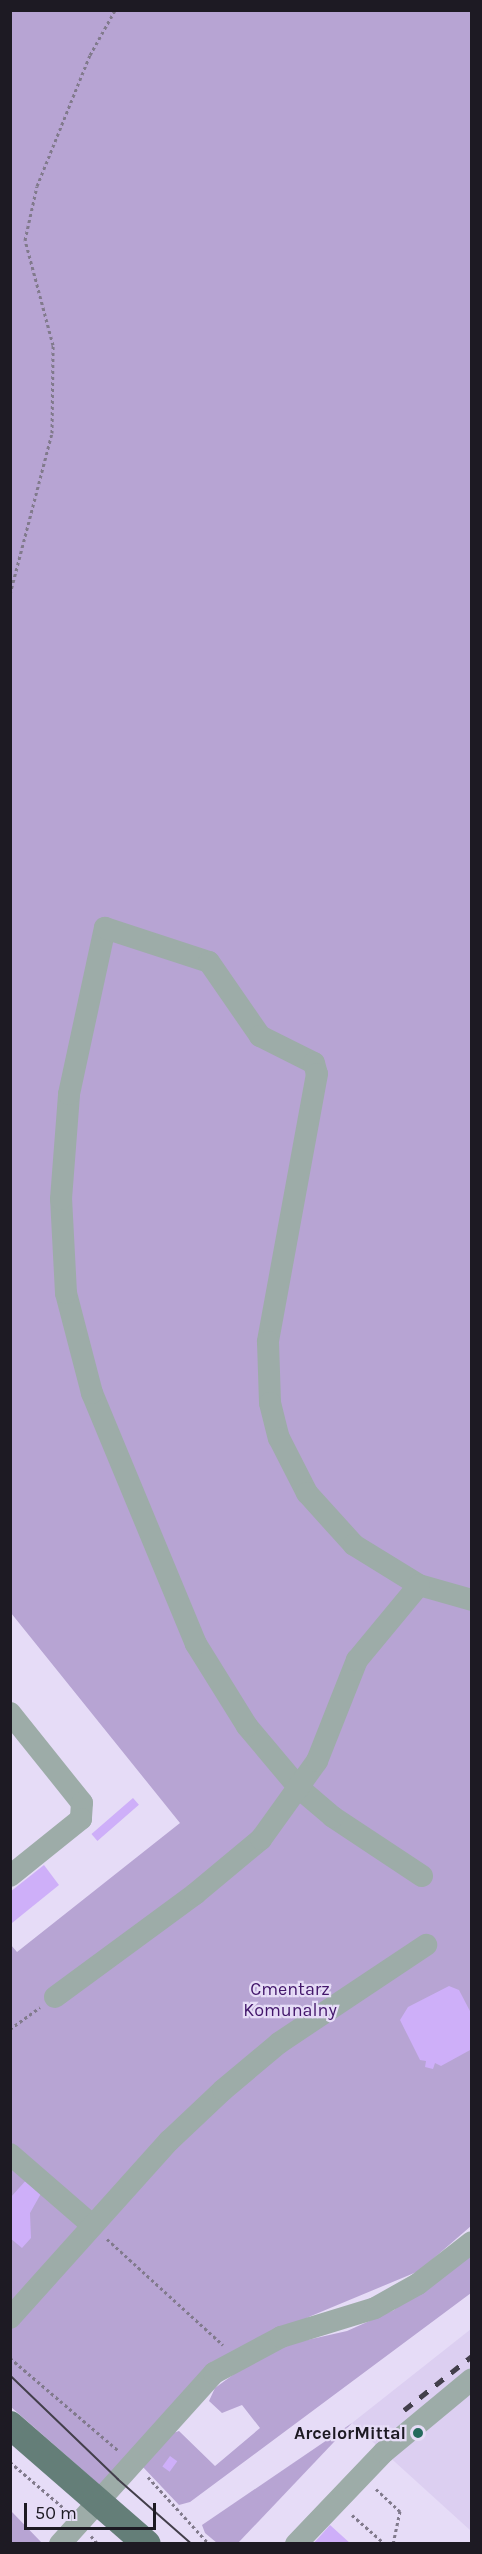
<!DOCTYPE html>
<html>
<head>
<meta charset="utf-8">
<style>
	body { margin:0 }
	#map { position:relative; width:482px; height:2554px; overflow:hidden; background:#e6dcf7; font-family:Karla,sans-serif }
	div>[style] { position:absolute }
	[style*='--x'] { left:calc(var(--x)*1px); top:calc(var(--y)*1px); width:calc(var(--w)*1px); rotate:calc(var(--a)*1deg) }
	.built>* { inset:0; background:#dccff1 }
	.green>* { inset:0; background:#b7a4d3 }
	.building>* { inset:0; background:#ceaff9; transform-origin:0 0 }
	.path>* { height:3px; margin-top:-1.5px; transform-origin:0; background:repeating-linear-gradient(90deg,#817a8c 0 3px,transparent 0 6px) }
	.minor>* { height:22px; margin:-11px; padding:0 11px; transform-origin:11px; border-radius:11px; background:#9daca8 }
	.major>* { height:28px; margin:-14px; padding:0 14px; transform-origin:14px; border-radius:14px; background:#647e78 }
	.tram>* { height:1.5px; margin:-0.75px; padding:0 0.75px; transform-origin:0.75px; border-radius:0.75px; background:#433f4b }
	.rail>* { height:4.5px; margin-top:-2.25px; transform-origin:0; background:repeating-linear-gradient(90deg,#433f4b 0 10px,transparent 0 20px) }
	.dots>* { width:16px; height:16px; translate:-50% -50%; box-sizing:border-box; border:3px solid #e6dcf7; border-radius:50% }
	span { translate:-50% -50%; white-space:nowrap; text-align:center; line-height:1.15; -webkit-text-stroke:4.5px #e6dcf7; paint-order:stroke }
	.park-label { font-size:18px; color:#42166a }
	.poi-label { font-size:18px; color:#1d1a23; font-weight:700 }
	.right { translate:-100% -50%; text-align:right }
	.frame { position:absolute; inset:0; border:12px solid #1d1a23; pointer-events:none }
	.scale { position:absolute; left:24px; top:2503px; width:132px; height:27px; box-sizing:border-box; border:3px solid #1d1a23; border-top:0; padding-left:8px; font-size:18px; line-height:21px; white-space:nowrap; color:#1d1a23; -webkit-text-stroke:4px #e6dcf7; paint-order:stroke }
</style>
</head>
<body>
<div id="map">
	<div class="built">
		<div style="clip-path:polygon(471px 2329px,471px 2531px,352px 2423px)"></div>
	</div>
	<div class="green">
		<div style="clip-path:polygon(10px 11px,472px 11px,471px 2226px,419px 2271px,311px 2316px,213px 2364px,101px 2486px,11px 2407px,11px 1945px,17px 1952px,180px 1823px,11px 1613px)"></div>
		<div style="clip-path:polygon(471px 2250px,471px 2293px,190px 2502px,179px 2505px,142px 2466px,170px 2434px,179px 2431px,215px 2466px,260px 2428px,242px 2405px,222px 2413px,209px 2401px,215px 2388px,256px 2358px,285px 2345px,347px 2331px,394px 2310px)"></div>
		<div style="clip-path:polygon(352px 2423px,238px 2543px,217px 2543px,205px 2533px,202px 2525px)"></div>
		<div style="clip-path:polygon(11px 2511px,42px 2543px,11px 2543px)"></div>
	</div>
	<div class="building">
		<div style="left:133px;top:1798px;width:9px;height:55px;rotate:49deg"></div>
		<div style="clip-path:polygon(44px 1865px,59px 1885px,12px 1923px,10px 1892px)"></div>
		<div style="clip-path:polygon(449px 1986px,459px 1990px,472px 2015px,472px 2049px,441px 2066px,435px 2063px,433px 2069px,425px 2067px,426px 2061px,420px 2060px,400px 2020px,408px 2007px)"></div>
		<div style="clip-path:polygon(29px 2177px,43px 2190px,30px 2213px,31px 2238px,22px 2248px,10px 2238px,10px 2198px)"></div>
		<div style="left:170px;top:2456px;width:9px;height:13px;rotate:36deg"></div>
		<div style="clip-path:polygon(330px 2525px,351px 2544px,313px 2544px)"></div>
	</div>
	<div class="path">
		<div style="--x:10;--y:594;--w:166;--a:-75.4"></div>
		<div style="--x:52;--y:433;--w:88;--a:-89.3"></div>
		<div style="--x:53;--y:345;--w:109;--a:-104.9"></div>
		<div style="--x:25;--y:240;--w:55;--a:-77.5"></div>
		<div style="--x:37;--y:186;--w:141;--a:-68"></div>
		<div style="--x:90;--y:55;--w:51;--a:-60.9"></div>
		<div style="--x:10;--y:2029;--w:37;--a:-36"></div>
		<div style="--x:107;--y:2239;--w:157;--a:42.4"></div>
		<div style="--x:10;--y:2358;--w:143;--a:40.5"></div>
		<div style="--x:10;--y:2462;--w:74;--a:40.6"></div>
		<div style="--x:148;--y:2477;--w:91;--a:47.7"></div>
		<div style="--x:376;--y:2489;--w:33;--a:43"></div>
		<div style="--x:400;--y:2511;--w:34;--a:102"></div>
		<div style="--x:352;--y:2515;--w:44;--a:41.3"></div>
		<div style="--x:91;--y:2536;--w:11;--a:49"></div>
	</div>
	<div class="minor">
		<div style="--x:10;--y:1713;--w:115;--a:51.3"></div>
		<div style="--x:82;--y:1803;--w:16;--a:94"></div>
		<div style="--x:81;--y:1819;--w:91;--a:141.2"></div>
		<div style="--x:422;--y:1876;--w:107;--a:-146.5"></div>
		<div style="--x:333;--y:1817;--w:45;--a:-139.5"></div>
		<div style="--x:299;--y:1788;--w:81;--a:-130"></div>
		<div style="--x:247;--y:1726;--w:97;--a:-121.9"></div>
		<div style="--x:196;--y:1644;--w:272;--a:-112.5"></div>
		<div style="--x:92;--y:1393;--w:103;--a:-104.6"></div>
		<div style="--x:66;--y:1293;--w:94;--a:-93"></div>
		<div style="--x:61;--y:1199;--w:105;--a:-85.6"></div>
		<div style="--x:69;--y:1094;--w:170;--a:-77.8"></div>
		<div style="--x:105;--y:928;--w:109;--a:18.1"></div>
		<div style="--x:209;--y:962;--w:90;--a:55.4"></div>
		<div style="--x:260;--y:1036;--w:60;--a:26.6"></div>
		<div style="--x:314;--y:1063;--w:11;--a:75"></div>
		<div style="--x:317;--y:1074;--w:272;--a:100.4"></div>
		<div style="--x:268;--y:1342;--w:61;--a:88.1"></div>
		<div style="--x:270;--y:1403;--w:36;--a:76"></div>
		<div style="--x:279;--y:1438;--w:62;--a:63"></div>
		<div style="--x:307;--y:1493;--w:70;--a:47.9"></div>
		<div style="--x:354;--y:1545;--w:76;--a:31.6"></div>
		<div style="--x:419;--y:1585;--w:55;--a:15.8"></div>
		<div style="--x:55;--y:1997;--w:174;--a:-36.3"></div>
		<div style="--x:195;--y:1894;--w:86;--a:-39.8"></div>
		<div style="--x:261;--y:1839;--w:96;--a:-54.3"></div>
		<div style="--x:317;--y:1761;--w:109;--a:-68.4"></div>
		<div style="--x:357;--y:1660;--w:97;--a:-50.4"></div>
		<div style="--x:10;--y:2154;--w:108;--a:40.9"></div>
		<div style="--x:10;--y:2318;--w:238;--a:-48.1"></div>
		<div style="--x:169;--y:2141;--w:74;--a:-43.4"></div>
		<div style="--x:223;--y:2090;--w:73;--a:-40"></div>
		<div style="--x:279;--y:2043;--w:177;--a:-33.7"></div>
		<div style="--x:60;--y:2544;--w:230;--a:-48"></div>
		<div style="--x:214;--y:2373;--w:76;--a:-28.2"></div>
		<div style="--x:281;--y:2337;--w:98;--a:-17.1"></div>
		<div style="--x:375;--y:2308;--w:49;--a:-29.2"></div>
		<div style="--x:418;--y:2284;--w:68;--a:-37.9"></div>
		<div style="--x:296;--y:2544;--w:127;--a:-46.3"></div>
		<div style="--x:384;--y:2452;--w:114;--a:-39.7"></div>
	</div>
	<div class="major">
		<div style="--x:10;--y:2425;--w:181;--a:41"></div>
	</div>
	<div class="tram">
		<div style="--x:10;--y:2375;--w:150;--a:43.9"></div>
		<div style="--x:118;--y:2479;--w:98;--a:41.3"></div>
	</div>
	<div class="rail">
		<div style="--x:404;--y:2410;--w:87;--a:-38.5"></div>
	</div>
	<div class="dots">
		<div style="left:418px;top:2433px;background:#256a5d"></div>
	</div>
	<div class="park-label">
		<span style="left:290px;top:2000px">Cmentarz<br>Komunalny</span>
	</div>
	<div class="poi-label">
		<span class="right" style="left:406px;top:2433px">ArcelorMittal</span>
	</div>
	<div class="frame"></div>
	<div class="scale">50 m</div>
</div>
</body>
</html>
